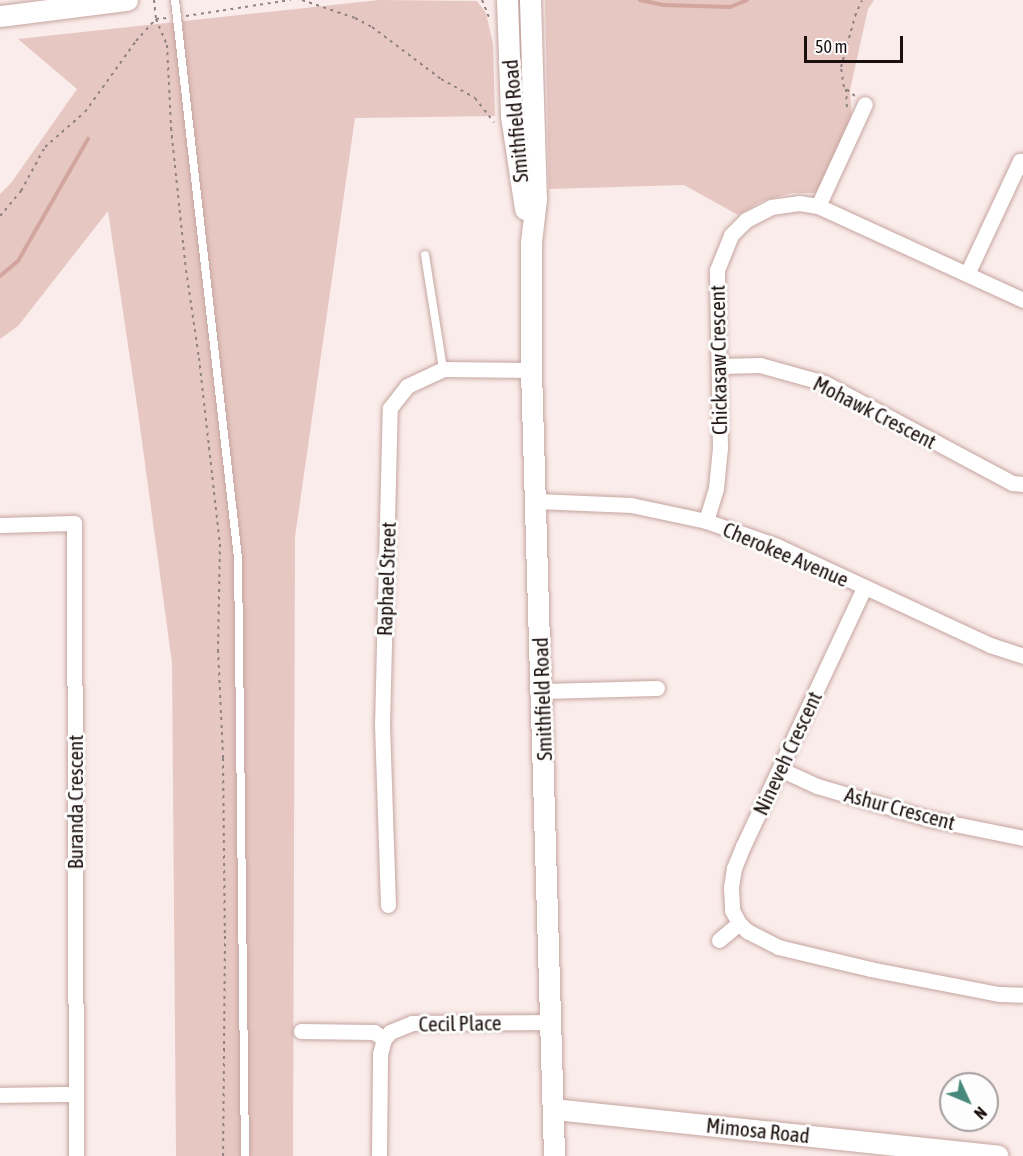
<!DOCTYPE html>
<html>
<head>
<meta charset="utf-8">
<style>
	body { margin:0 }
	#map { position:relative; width:1023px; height:1156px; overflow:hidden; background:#faecea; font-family:"Asap Condensed",sans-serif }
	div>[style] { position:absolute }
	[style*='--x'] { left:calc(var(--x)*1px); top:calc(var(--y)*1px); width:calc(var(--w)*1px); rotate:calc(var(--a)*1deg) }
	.green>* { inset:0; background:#e7c7c2 }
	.stream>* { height:4px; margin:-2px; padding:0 2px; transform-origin:2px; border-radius:2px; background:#d2a59f }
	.path>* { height:2px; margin-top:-1px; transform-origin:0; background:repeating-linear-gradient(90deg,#8f8280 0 3px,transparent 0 7.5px) }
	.roads { filter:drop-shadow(0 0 2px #c5a49f) drop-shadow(0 0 2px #c5a49f) }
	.lane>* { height:8px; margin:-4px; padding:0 4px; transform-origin:4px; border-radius:4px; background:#fff }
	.street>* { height:15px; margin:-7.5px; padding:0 7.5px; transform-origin:7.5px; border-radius:7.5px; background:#fff }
	.secondary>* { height:21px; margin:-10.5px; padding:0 10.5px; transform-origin:10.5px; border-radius:10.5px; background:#fff }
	span { translate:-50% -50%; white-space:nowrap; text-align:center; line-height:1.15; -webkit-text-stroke:6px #fdfdfd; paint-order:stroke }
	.street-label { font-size:21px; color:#1c100e }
	.north { position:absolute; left:939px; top:1072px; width:60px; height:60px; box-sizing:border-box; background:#fdfdfd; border:2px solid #a39e9d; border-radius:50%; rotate:134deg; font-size:16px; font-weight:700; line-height:24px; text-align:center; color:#1c100e }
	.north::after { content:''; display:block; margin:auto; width:21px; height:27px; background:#468879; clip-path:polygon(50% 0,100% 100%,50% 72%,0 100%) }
	.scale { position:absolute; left:804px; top:36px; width:99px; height:27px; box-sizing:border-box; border:3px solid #1c100e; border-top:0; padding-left:8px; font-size:18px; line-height:21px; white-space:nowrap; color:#1c100e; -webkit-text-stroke:4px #fdfdfd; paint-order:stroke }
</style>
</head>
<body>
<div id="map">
	<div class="green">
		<div style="clip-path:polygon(379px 0,477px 1px,486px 13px,493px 44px,495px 116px,355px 118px,295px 537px,293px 1156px,176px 1156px,172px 663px,138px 412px,108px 211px,18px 326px,0 339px,0 194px,11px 183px,77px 89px,18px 39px)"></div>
		<div style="clip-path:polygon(545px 0,874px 0,868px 9px,850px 90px,852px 122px,819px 188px,815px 193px,792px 193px,762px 201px,738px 215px,684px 185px,549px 189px)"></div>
	</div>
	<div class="stream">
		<div style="--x:640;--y:0;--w:24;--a:12"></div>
		<div style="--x:663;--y:5;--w:67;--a:1.7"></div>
		<div style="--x:730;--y:7;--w:18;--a:-22"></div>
		<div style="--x:0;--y:276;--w:23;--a:-40"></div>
		<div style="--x:18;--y:261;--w:141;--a:-60.2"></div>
	</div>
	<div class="path">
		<div style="--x:154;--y:0;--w:19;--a:84"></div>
		<div style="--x:156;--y:19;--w:28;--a:67"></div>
		<div style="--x:167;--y:45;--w:83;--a:87.2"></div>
		<div style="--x:171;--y:128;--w:143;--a:84"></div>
		<div style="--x:186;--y:270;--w:89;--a:81.6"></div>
		<div style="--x:199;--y:358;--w:187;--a:83.6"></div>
		<div style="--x:220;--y:544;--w:106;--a:91.1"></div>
		<div style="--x:218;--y:650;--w:108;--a:87.3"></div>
		<div style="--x:223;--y:758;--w:178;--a:89.4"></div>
		<div style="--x:225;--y:936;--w:220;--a:90.5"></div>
		<div style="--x:302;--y:0;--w:56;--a:18.8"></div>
		<div style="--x:355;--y:18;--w:19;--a:28"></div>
		<div style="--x:372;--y:27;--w:86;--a:37"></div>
		<div style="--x:441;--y:79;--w:39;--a:29"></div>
		<div style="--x:475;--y:98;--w:31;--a:52"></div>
		<div style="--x:482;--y:0;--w:22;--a:68"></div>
		<div style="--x:186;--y:16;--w:106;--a:-8.7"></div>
		<div style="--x:156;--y:19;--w:12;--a:-5"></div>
		<div style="--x:846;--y:89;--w:21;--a:87"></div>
		<div style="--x:855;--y:96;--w:14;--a:-141"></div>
		<div style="--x:844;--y:87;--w:20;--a:-99"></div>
		<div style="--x:841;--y:67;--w:53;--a:-74.6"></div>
		<div style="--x:855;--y:16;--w:17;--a:-66"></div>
		<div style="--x:0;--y:216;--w:33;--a:-50"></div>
		<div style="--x:21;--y:191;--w:50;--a:-61.4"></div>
		<div style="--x:45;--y:147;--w:53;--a:-41.2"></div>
		<div style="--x:85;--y:112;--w:87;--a:-54.3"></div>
		<div style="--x:136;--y:41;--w:28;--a:-48"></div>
	</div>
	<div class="roads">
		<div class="lane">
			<div style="--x:175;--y:0;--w:562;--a:83.56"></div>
			<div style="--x:238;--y:558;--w:598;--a:89.33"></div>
			<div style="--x:425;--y:255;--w:115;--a:81"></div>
		</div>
		<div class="street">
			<div style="--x:818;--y:206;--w:112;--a:-65.3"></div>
			<div style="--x:967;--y:274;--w:125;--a:-64.9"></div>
			<div style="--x:1020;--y:161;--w:3;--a:0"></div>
			<div style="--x:720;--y:366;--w:40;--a:-1.4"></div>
			<div style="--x:760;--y:365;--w:67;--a:15.5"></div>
			<div style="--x:825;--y:383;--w:212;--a:28.1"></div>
			<div style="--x:1012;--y:483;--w:11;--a:5"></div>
			<div style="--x:537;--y:501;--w:94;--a:2.4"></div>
			<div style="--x:631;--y:505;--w:77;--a:12"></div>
			<div style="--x:706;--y:521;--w:75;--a:19.4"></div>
			<div style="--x:777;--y:546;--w:235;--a:24.9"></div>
			<div style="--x:990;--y:645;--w:35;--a:18"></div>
			<div style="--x:706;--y:521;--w:34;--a:-73"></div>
			<div style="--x:716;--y:488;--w:41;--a:-84.4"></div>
			<div style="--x:720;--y:447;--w:177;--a:-91"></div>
			<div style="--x:717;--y:270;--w:38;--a:-68"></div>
			<div style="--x:731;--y:235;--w:21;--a:-45"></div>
			<div style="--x:746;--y:220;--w:28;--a:-27"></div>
			<div style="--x:771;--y:207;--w:28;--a:-8"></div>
			<div style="--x:799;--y:203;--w:19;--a:9"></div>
			<div style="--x:818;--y:206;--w:226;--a:24.6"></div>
			<div style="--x:0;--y:525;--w:74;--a:-1.5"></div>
			<div style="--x:74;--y:523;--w:633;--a:89.82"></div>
			<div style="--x:864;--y:588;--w:285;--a:115.1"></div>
			<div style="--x:743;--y:846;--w:24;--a:112"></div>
			<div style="--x:734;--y:868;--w:20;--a:99"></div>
			<div style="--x:731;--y:888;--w:22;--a:87"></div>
			<div style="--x:732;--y:910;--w:15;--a:62"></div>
			<div style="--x:739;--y:923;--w:11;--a:45"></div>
			<div style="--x:747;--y:931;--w:35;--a:27"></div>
			<div style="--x:778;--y:947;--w:95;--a:13.4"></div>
			<div style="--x:870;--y:969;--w:131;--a:11"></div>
			<div style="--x:999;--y:994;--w:24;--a:2"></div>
			<div style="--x:542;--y:691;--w:115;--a:-1.5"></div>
			<div style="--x:780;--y:769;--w:41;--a:24.7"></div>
			<div style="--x:817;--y:786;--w:118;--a:16.3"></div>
			<div style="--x:930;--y:819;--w:95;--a:11.5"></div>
			<div style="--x:388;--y:905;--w:179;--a:-91.9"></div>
			<div style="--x:382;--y:726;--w:318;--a:-88.6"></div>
			<div style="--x:390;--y:408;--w:28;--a:-52"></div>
			<div style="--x:407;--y:386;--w:40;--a:-25"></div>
			<div style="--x:443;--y:369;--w:88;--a:0.7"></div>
			<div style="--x:719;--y:940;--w:26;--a:-40"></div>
			<div style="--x:301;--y:1031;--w:73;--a:0.8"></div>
			<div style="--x:374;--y:1032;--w:12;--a:35"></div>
			<div style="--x:0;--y:1095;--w:76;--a:-0.8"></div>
			<div style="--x:379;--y:1156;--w:102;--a:-89.4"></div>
			<div style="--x:380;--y:1054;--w:16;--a:-75"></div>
			<div style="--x:384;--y:1039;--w:9;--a:-49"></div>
			<div style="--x:390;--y:1032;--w:24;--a:-22"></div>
			<div style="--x:412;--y:1023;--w:138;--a:-0.4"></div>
		</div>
		<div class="secondary">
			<div style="--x:507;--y:0;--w:116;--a:88"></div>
			<div style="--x:511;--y:116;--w:94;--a:81.4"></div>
			<div style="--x:530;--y:0;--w:199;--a:88.3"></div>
			<div style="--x:536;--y:199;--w:43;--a:96.6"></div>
			<div style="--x:531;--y:242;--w:128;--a:90"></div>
			<div style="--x:531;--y:370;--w:786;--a:88.32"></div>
			<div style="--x:0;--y:16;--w:128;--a:-7.2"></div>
			<div style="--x:554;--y:1109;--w:446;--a:6"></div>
		</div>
	</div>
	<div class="street-label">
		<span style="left:515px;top:121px;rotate:-95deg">Smithfield Road</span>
		<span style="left:718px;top:360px;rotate:-91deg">Chickasaw Crescent</span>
		<span style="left:875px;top:412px;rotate:27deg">Mohawk Crescent</span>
		<span style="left:786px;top:554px;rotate:23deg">Cherokee Avenue</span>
		<span style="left:386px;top:579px;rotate:-88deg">Raphael Street</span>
		<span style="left:542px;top:699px;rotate:-92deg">Smithfield Road</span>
		<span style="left:787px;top:753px;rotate:-65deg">Nineveh Crescent</span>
		<span style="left:75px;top:802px;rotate:-90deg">Buranda Crescent</span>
		<span style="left:900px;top:808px;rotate:15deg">Ashur Crescent</span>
		<span style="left:460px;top:1023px;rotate:-1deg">Cecil Place</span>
		<span style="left:758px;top:1130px;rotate:6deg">Mimosa Road</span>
	</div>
	<div class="north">N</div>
	<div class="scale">50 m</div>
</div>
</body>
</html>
